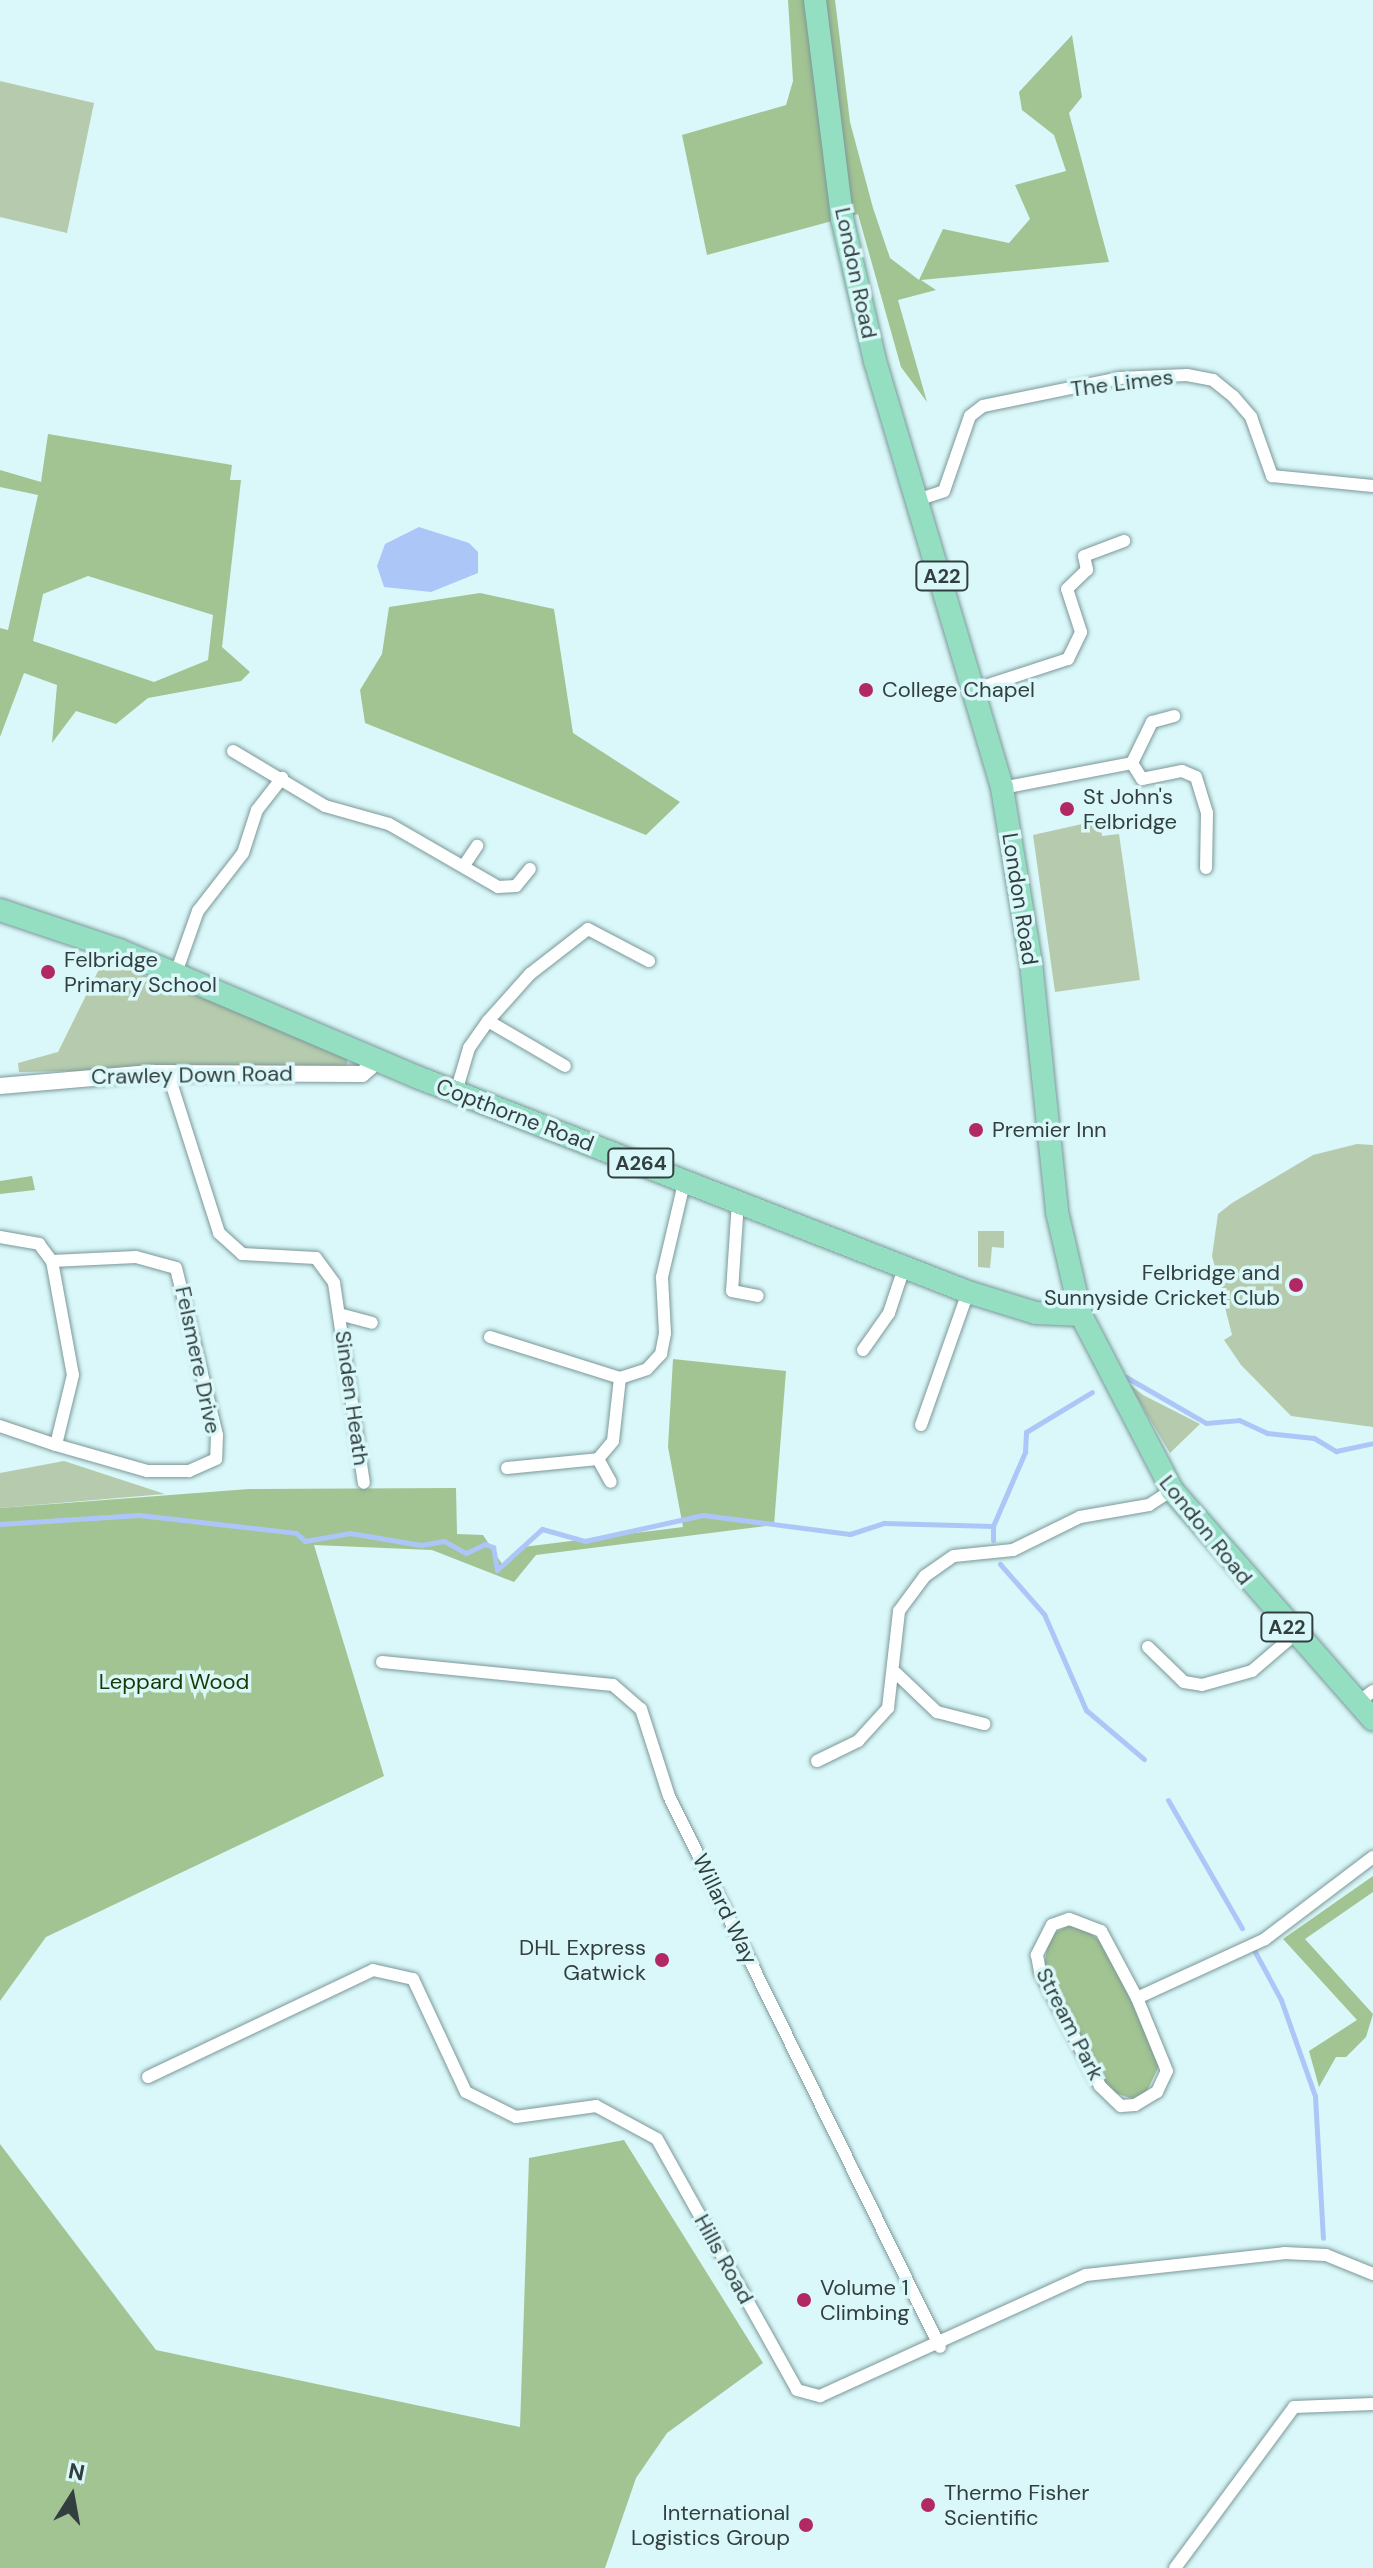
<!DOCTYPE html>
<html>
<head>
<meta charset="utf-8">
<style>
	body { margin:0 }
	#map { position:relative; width:1373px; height:2568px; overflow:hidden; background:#daf8f9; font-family:"DM Sans",sans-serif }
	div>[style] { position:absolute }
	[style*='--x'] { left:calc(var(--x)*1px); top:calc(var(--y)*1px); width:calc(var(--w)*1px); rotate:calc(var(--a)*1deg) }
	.green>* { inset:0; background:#b6cbad }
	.forest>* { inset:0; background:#a2c392 }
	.water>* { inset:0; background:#acc6f8 }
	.stream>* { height:5px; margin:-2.5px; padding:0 2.5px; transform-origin:2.5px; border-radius:2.5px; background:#acc6f8 }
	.roads { filter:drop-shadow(0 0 2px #7c9899) drop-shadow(0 0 2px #7c9899) }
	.minor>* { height:12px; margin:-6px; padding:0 6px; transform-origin:6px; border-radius:6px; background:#fff }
	.tertiary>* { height:16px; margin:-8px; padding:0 8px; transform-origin:8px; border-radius:8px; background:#fff }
	.trunk>* { height:22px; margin:-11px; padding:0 11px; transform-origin:11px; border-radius:11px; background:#94dec2 }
	.dots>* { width:22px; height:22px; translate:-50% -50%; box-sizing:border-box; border:4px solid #daf8f9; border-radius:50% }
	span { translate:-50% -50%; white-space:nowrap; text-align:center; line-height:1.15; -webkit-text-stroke:7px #daf8f9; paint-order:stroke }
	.shield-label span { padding:2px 6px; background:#daf8f9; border:2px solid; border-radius:6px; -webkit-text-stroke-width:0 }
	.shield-label { font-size:20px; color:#333f3f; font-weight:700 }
	.street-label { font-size:22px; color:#333f3f }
	.poi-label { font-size:22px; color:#333f3f }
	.left { translate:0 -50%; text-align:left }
	.right { translate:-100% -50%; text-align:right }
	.park-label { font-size:22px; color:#193804 }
	.north { position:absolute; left:32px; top:2456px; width:80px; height:80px; -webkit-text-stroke:6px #daf8f9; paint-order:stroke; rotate:11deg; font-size:22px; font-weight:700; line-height:32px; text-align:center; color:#333f3f }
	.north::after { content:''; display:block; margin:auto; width:28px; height:36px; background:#333f3f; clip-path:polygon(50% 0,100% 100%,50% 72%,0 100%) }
</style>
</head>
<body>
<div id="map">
	<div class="green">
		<div style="clip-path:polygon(0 81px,94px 103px,67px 233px,0 217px)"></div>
		<div style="clip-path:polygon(1100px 820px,1102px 836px,1119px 834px,1140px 980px,1055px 992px,1033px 835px)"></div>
		<div style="clip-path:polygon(104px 959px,347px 1055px,347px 1066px,19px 1072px,18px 1063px,58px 1052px)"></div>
		<div style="clip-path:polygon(1357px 1144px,1373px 1145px,1373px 1427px,1291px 1416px,1241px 1365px,1224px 1340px,1232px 1335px,1212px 1256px,1218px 1214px,1232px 1203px,1313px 1155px)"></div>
		<div style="clip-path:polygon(978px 1231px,1004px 1231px,1004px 1248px,992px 1247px,990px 1268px,978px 1267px)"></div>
		<div style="clip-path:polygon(1129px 1384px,1143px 1395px,1200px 1424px,1170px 1453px)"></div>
		<div style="clip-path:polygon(64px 1461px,165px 1494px,0 1508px,0 1473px)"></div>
	</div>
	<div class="forest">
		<div style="clip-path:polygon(788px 0,835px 0,850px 122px,873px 208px,890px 258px,919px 280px,943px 229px,1009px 243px,1030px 219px,1015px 185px,1066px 171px,1054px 135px,1022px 110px,1019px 92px,1072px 35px,1082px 97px,1069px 113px,1109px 262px,921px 280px,936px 290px,898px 300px,927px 402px,901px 367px,858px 214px,707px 255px,682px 135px,786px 105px,793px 81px)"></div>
		<div style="clip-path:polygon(evenodd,48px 434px,232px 465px,230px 480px,241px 480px,222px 647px,250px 672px,241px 681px,148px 698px,116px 724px,76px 711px,52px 743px,57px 685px,24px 673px,0 737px,0 628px,8px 630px,38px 495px,0 487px,0 470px,41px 482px,48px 434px,88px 576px,213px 615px,208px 660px,154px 682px,33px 641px,43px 594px,88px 576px)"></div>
		<div style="clip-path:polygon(480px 593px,554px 609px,573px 733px,680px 802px,646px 835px,365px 723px,360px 690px,382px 654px,389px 607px)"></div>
		<div style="clip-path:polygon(32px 1176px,35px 1190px,0 1194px,0 1181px)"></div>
		<div style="clip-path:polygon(673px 1359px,786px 1371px,774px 1525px,536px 1555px,514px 1582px,432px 1550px,314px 1545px,384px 1776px,46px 1937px,0 2001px,0 1508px,249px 1489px,456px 1488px,457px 1534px,483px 1535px,502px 1564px,523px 1547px,683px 1527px,668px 1447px)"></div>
		<div style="clip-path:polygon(1373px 1876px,1373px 1892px,1305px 1939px,1373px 2014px,1366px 2037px,1346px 2057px,1336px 2057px,1319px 2087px,1309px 2051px,1357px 2020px,1283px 1939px)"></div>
		<div style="clip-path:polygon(1069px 1925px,1084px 1927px,1104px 1945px,1161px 2062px,1145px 2095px,1133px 2099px,1109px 2091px,1044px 1967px,1049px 1936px)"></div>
		<div style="clip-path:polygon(624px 2140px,763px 2363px,667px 2433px,636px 2478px,605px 2568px,0 2568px,0 2144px,156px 2350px,520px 2427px,529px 2158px)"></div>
	</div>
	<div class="water">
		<div style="clip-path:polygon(419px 527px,469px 543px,478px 552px,478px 573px,431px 592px,384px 587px,377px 566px,385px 544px)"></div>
	</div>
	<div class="stream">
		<div style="--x:1126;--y:1377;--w:92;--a:29.9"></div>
		<div style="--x:1206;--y:1423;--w:33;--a:-5"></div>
		<div style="--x:1239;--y:1420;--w:31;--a:25"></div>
		<div style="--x:1267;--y:1433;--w:47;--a:6.1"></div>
		<div style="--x:1314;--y:1438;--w:26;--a:31"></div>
		<div style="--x:1336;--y:1451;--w:38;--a:-12"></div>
		<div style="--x:0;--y:1524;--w:139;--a:-3.7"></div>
		<div style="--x:139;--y:1515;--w:158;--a:6.5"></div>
		<div style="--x:296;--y:1533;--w:12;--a:42"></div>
		<div style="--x:305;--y:1541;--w:46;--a:-10.1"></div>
		<div style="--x:350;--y:1533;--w:72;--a:9.6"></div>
		<div style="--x:421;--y:1545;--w:23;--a:-10"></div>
		<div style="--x:444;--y:1541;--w:25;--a:29"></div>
		<div style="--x:466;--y:1553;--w:21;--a:-25"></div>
		<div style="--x:485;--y:1544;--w:9;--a:21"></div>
		<div style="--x:493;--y:1547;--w:23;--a:80"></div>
		<div style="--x:497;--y:1570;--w:61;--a:-42.3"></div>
		<div style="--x:542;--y:1529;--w:45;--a:15.6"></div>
		<div style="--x:585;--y:1541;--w:121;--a:-12.4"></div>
		<div style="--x:703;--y:1515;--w:148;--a:7.4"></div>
		<div style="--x:850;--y:1534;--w:36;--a:-18"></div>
		<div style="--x:884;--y:1523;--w:109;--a:1.6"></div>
		<div style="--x:993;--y:1526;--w:14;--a:90"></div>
		<div style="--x:993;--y:1526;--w:81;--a:-66.6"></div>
		<div style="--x:1025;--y:1452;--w:20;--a:-87"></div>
		<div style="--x:1026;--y:1432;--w:77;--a:-31.2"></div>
		<div style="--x:1000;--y:1564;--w:67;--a:48.7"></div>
		<div style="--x:1044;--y:1614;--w:105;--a:66.4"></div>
		<div style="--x:1086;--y:1710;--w:76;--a:40.2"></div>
		<div style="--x:1168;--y:1800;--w:148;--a:60"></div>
		<div style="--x:1254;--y:1950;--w:57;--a:61.6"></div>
		<div style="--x:1281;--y:2000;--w:102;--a:70.5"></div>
		<div style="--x:1315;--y:2096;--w:142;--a:86.8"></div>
	</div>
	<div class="roads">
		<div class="minor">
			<div style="--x:920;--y:499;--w:25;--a:-18"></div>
			<div style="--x:944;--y:491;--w:79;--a:-70.9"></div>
			<div style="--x:970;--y:416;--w:16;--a:-38"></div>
			<div style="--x:983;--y:406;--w:139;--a:-11.6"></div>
			<div style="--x:1119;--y:378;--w:68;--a:-2.5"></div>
			<div style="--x:1187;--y:375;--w:26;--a:11"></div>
			<div style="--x:1213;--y:380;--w:26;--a:39"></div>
			<div style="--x:1233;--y:396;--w:28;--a:49"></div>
			<div style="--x:1251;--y:417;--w:63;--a:70.4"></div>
			<div style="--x:1272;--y:476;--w:101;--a:5.7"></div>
			<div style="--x:976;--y:689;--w:97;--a:-18.1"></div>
			<div style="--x:1068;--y:659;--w:30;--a:-64"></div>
			<div style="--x:1081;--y:632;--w:45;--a:-108"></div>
			<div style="--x:1067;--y:589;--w:28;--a:-44"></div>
			<div style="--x:1087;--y:570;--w:14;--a:-102"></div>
			<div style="--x:1084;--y:556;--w:43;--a:-20.6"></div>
			<div style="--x:233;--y:751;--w:107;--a:30.9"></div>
			<div style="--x:325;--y:806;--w:66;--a:15.7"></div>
			<div style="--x:389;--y:824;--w:126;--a:30"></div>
			<div style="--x:498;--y:887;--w:18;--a:-3"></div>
			<div style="--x:516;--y:886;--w:22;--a:-51"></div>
			<div style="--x:1132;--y:763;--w:19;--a:58"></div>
			<div style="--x:1142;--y:779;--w:41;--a:-11.3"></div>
			<div style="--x:1182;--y:771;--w:15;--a:23"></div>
			<div style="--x:1196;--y:777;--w:38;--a:73"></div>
			<div style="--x:1207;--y:813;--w:55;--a:91"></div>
			<div style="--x:1002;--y:788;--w:132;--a:-10.9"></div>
			<div style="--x:1132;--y:763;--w:46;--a:-64"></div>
			<div style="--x:1152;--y:722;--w:23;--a:-15"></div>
			<div style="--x:465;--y:864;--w:22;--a:-56"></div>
			<div style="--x:176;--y:973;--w:66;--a:-70.5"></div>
			<div style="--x:198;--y:911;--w:73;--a:-52.2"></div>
			<div style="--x:243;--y:853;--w:45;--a:-72"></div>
			<div style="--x:257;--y:810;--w:41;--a:-52"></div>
			<div style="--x:488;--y:1021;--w:89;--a:30.3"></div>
			<div style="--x:168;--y:1073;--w:168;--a:72.3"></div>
			<div style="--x:219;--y:1233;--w:31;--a:42"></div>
			<div style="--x:242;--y:1254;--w:74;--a:3.1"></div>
			<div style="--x:316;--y:1258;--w:31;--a:54"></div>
			<div style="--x:334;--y:1283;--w:202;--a:81.5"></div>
			<div style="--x:456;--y:1092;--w:46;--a:-73.5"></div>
			<div style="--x:469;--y:1048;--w:33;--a:-55"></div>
			<div style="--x:488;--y:1021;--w:63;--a:-48.2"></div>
			<div style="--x:530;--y:974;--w:73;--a:-37.8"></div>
			<div style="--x:588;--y:929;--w:69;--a:27.7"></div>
			<div style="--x:738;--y:1201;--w:90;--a:93.8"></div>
			<div style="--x:732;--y:1291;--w:26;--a:11"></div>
			<div style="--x:0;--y:1237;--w:40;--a:10"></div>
			<div style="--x:39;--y:1244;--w:21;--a:53"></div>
			<div style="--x:52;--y:1261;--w:116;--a:79.6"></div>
			<div style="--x:73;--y:1375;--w:72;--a:103.7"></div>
			<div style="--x:56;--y:1445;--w:59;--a:-161.3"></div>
			<div style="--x:52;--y:1261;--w:84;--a:-2.7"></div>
			<div style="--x:136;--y:1257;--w:41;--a:15.4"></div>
			<div style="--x:176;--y:1268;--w:172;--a:76.2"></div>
			<div style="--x:217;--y:1435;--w:24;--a:92"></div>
			<div style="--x:216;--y:1459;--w:30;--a:156"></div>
			<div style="--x:189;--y:1471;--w:42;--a:180"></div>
			<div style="--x:147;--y:1471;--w:95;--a:-164.1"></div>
			<div style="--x:339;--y:1314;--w:34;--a:15"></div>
			<div style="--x:490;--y:1337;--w:136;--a:17.5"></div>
			<div style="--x:620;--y:1378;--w:28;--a:-18"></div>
			<div style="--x:647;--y:1369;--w:21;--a:-47"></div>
			<div style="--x:661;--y:1354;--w:21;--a:-79"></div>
			<div style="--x:665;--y:1333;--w:56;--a:-93.1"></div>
			<div style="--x:662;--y:1277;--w:101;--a:-76.8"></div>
			<div style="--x:863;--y:1350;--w:45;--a:-54.9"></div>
			<div style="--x:889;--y:1313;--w:51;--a:-71.6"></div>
			<div style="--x:921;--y:1425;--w:141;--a:-70.5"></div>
			<div style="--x:598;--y:1459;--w:26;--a:61"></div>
			<div style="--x:507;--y:1468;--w:91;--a:-5.6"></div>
			<div style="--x:598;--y:1459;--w:23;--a:-50"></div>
			<div style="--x:613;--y:1441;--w:63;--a:-83.7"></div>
			<div style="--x:1148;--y:1647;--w:50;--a:44.2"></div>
			<div style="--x:1184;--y:1682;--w:18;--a:9"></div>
			<div style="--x:1202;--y:1685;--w:52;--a:-15.6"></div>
			<div style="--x:1252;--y:1671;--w:55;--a:-40.6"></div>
			<div style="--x:382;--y:1662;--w:232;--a:5.7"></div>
			<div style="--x:613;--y:1685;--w:37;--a:41"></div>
			<div style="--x:641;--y:1709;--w:91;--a:72.2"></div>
			<div style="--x:669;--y:1796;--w:614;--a:63.81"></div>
			<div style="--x:896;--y:1673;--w:57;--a:43.6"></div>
			<div style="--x:937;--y:1712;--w:49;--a:14.3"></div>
			<div style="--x:1357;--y:1703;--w:20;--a:-37"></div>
			<div style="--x:817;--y:1761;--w:46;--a:-26"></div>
			<div style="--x:858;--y:1741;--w:45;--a:-47.7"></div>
			<div style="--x:888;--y:1708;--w:98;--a:-83.5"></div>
			<div style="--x:899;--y:1611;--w:44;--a:-53.4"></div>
			<div style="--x:925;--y:1576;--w:35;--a:-35"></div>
			<div style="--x:954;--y:1556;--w:59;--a:-5.8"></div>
			<div style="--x:1013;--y:1550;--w:75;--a:-26.2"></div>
			<div style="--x:1080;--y:1517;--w:70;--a:-9.9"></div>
			<div style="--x:1149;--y:1505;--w:27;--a:-33"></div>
			<div style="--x:1137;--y:1998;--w:76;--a:-118.2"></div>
			<div style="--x:1101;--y:1931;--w:34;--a:-159"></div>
			<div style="--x:1069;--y:1919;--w:18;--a:161"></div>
			<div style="--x:1052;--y:1925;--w:34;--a:117"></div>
			<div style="--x:1037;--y:1955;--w:17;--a:80"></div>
			<div style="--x:1040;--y:1972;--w:129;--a:62.2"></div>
			<div style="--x:1100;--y:2086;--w:29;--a:44"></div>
			<div style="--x:1121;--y:2106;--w:14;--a:-4"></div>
			<div style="--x:1135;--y:2105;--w:26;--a:-31"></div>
			<div style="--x:1157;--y:2092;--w:23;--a:-65"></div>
			<div style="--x:1167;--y:2071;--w:79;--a:-112.3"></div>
			<div style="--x:1137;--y:1998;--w:141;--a:-24.7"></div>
			<div style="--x:1265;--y:1939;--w:136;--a:-37.2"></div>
			<div style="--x:148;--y:2077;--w:249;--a:-25.4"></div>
			<div style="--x:373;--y:1970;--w:41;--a:12.7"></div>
			<div style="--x:413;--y:1979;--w:125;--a:64.9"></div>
			<div style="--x:466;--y:2092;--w:56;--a:26.6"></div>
			<div style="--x:516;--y:2117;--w:81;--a:-7.8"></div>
			<div style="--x:596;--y:2106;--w:69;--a:28.4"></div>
			<div style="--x:657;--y:2139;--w:287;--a:60.8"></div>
			<div style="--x:797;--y:2390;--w:24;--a:15"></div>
			<div style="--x:820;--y:2396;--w:292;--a:-24.5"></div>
			<div style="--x:1086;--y:2275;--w:199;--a:-6.3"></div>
			<div style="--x:1284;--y:2253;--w:42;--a:2.7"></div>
			<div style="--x:1326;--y:2255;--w:51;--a:22"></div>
			<div style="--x:1175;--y:2568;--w:200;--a:-53.5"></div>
			<div style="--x:1294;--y:2407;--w:79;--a:-2.2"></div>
		</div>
		<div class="tertiary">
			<div style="--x:0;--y:1086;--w:154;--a:-4.9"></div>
			<div style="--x:153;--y:1073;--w:209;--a:0.3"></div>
			<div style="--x:362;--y:1074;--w:21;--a:-41"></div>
		</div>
		<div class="trunk">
			<div style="--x:815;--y:0;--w:220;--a:82.9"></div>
			<div style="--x:842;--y:218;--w:147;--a:77"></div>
			<div style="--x:875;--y:361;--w:445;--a:73.4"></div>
			<div style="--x:1002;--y:788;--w:177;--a:80.6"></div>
			<div style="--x:1031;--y:963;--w:250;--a:84"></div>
			<div style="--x:1057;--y:1212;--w:106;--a:76.9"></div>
			<div style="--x:1081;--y:1315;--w:197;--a:62.5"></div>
			<div style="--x:1172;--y:1490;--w:305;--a:48.8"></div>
			<div style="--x:0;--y:910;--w:126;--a:18.6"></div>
			<div style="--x:119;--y:950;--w:324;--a:23.1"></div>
			<div style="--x:417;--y:1077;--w:591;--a:21.32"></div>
			<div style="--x:968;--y:1292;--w:71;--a:17.2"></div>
			<div style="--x:1036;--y:1313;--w:45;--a:2.5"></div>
		</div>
	</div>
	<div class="dots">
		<div style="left:866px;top:690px;background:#b22864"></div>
		<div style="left:1067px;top:809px;background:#b22864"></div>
		<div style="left:48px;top:972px;background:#b22864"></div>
		<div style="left:976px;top:1130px;background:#b22864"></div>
		<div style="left:1296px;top:1285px;background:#b22864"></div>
		<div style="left:662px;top:1960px;background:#b22864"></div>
		<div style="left:804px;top:2300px;background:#b22864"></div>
		<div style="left:928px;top:2505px;background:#b22864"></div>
		<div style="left:806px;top:2525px;background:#b22864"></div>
	</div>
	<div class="shield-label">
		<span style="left:942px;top:576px">A22</span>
		<span style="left:641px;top:1163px">A264</span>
		<span style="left:1287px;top:1627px">A22</span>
	</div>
	<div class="street-label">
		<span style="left:856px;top:273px;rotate:78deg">London Road</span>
		<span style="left:1122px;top:383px;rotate:-7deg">The Limes</span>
		<span style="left:1020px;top:899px;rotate:81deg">London Road</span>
		<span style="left:192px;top:1075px;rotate:-1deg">Crawley Down Road</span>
		<span style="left:515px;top:1115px;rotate:21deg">Copthorne Road</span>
		<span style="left:198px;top:1360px;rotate:78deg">Felsmere Drive</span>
		<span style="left:352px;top:1398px;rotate:82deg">Sinden Heath</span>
		<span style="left:1206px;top:1530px;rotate:51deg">London Road</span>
		<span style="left:725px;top:1909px;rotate:64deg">Willard Way</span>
		<span style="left:1070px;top:2024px;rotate:63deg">Stream Park</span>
		<span style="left:724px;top:2259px;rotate:61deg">Hills Road</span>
	</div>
	<div class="poi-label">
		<span class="left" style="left:882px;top:690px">College Chapel</span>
		<span class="left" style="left:1083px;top:809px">St John's<br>Felbridge</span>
		<span class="left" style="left:64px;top:972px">Felbridge<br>Primary School</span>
		<span class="left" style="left:992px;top:1130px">Premier Inn</span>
		<span class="right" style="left:1280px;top:1285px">Felbridge and<br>Sunnyside Cricket Club</span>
		<span class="right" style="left:646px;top:1960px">DHL Express<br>Gatwick</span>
		<span class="left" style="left:820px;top:2300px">Volume 1<br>Climbing</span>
		<span class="left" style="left:944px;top:2505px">Thermo Fisher<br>Scientific</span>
		<span class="right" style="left:790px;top:2525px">International<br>Logistics Group</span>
	</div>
	<div class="park-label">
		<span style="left:174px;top:1682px">Leppard Wood</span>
	</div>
	<div class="north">N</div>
</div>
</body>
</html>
